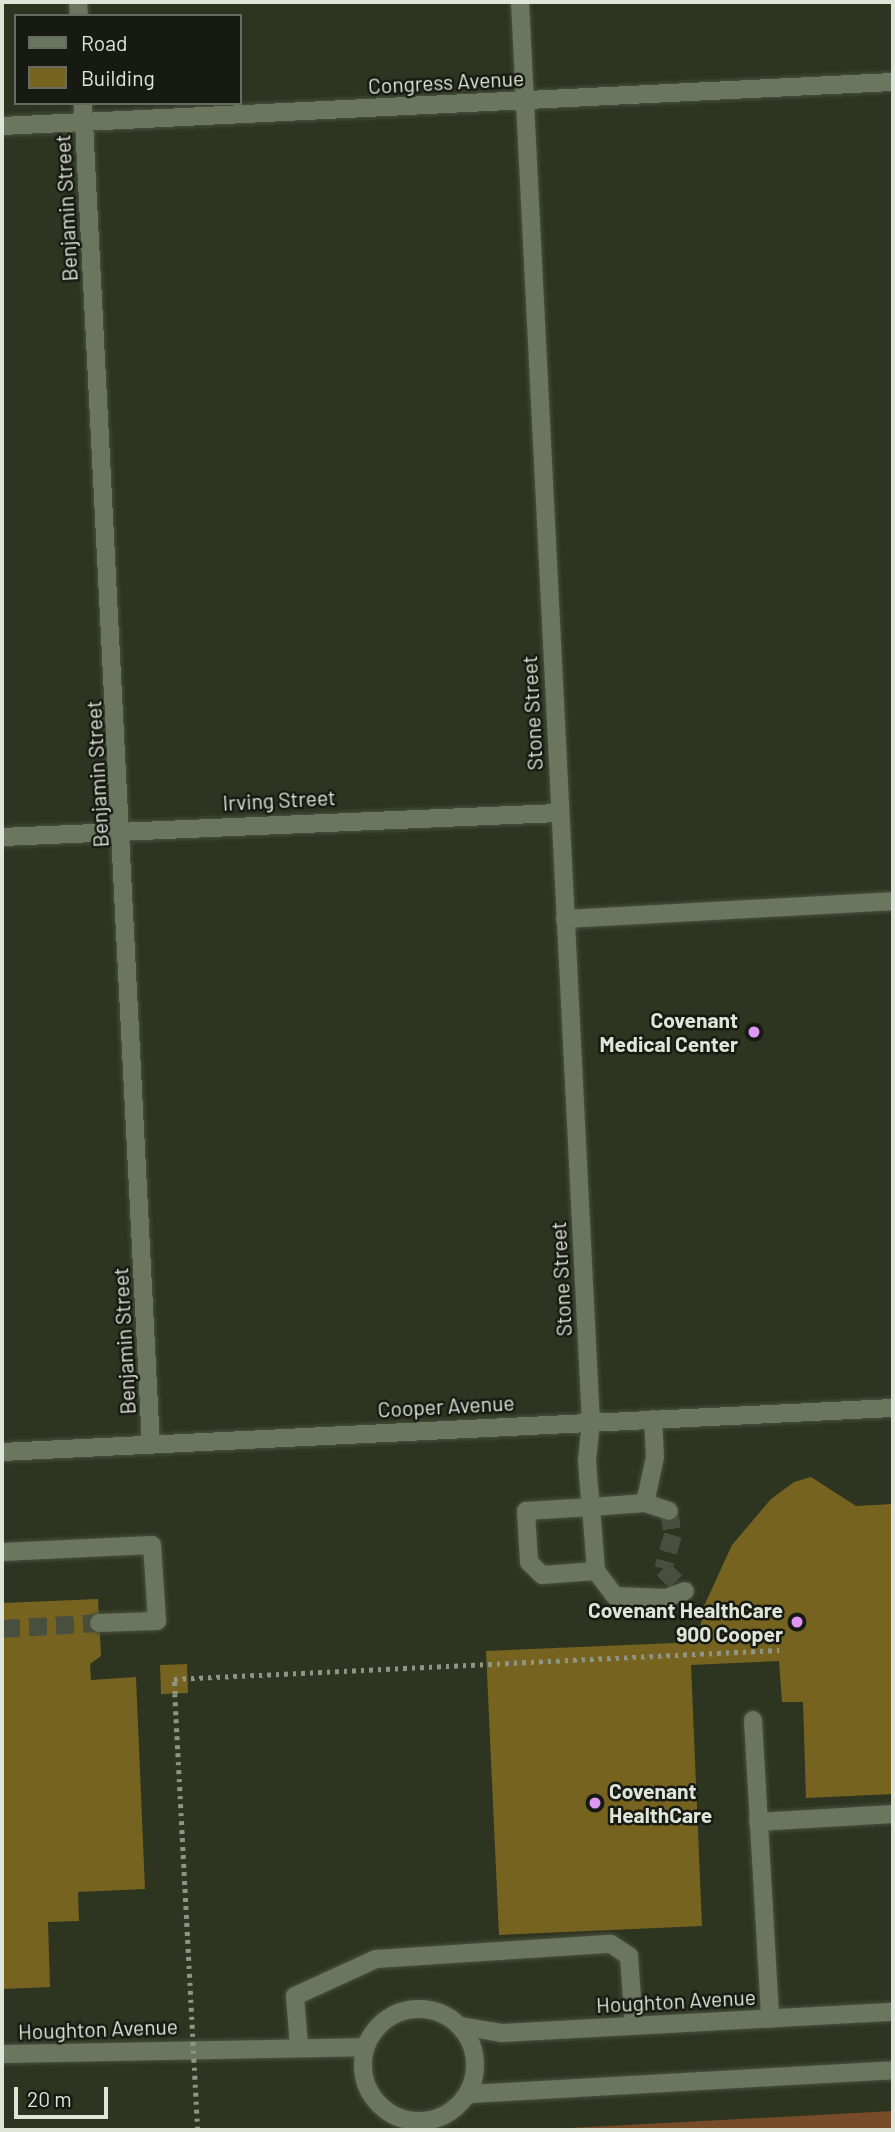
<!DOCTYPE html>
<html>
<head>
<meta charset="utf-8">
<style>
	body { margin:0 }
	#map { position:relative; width:895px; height:2132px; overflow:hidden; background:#2d3420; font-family:Barlow,sans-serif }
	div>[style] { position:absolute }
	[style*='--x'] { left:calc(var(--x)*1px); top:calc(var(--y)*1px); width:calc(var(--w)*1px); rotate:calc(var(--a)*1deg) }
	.green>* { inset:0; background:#784c28 }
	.building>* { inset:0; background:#776320; transform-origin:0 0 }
	.minor-tunnel>* { height:18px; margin-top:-9px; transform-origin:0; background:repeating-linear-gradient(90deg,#484f3c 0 18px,transparent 0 27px) }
	.path>* { height:4.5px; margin-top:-2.25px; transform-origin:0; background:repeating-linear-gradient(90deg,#8f9585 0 3.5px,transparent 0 8.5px) }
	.roads { filter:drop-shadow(0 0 2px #4a503f) drop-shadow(0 0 2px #4a503f) }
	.minor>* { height:18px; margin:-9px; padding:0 9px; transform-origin:9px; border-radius:9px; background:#6c755e }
	.minor>.ring { margin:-9px; padding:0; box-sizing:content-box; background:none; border:18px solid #6c755e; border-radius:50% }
	.path-bridge>* { height:4.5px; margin-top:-2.25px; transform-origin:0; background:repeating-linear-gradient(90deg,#8f9585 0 3.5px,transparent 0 8.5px) }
	.dots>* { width:19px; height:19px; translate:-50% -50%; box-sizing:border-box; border:4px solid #171a12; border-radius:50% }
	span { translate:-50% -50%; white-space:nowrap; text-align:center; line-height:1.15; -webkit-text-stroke:5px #171a12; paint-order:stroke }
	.street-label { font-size:21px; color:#dfe5d8 }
	.poi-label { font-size:21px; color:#dfe5d8; font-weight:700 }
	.right { translate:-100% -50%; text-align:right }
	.left { translate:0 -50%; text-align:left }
	.frame { position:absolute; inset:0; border:4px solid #dfe5d8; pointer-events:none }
	.legend { position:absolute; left:14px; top:14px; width:228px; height:91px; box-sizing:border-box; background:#171a12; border:2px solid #676b61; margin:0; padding:9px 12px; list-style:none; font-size:21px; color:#dfe5d8 }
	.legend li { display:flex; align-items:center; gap:14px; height:35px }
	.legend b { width:35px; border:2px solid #676b61 }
	.scale { position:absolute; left:14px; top:2087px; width:94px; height:32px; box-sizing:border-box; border:4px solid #dfe5d8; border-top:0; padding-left:9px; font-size:21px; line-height:24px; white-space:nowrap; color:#dfe5d8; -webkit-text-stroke:5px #171a12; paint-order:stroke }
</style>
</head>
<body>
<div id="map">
	<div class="green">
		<div style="clip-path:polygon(893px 2111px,893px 2130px,531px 2130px)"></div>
	</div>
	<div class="building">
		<div style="clip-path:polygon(811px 1477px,856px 1506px,893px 1504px,893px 1794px,806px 1798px,803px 1702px,782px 1702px,779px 1661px,691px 1665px,702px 1926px,499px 1935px,486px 1651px,698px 1642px,704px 1606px,732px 1545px,771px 1499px,794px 1482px)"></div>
		<div style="clip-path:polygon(98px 1599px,101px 1656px,90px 1664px,91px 1680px,136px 1677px,145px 1889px,78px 1892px,79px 1921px,48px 1922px,50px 1987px,2px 1989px,2px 1603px)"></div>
		<div style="left:187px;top:1664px;width:29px;height:27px;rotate:88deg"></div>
	</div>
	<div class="minor-tunnel">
		<div style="--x:669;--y:1511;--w:24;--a:81"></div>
		<div style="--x:673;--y:1535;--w:35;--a:106"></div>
		<div style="--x:663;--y:1569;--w:31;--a:45"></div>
		<div style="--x:2;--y:1629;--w:97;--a:-3.5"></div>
	</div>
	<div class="path">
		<div style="--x:175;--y:1694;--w:15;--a:-94"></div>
		<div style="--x:174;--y:1679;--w:606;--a:-2.74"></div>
	</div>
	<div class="roads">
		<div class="minor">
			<div style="--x:78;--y:2;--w:14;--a:86"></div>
			<div style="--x:520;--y:2;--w:1422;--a:87.14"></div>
			<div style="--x:591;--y:1422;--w:38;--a:96"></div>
			<div style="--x:587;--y:1460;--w:27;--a:86"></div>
			<div style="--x:589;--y:1487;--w:20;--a:84"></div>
			<div style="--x:591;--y:1507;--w:64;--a:85.5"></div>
			<div style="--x:596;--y:1571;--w:54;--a:175.8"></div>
			<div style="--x:542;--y:1575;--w:18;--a:-135"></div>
			<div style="--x:529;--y:1562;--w:51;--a:-93.4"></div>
			<div style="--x:526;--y:1511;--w:65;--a:-3.5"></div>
			<div style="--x:591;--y:1507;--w:54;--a:-4.2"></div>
			<div style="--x:645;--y:1503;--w:25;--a:18"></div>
			<div style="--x:83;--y:103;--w:1343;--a:87.1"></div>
			<div style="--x:2;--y:126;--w:892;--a:-2.83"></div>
			<div style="--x:2;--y:837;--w:558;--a:-2.47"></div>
			<div style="--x:565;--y:919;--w:328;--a:-3.1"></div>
			<div style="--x:2;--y:1452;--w:892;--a:-2.83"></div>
			<div style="--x:645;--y:1503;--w:47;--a:-77.7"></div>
			<div style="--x:655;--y:1457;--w:38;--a:-93"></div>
			<div style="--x:2;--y:1552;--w:150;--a:-2.7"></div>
			<div style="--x:152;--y:1545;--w:76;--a:86.2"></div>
			<div style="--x:157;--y:1621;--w:58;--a:178"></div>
			<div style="--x:596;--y:1571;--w:31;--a:53"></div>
			<div style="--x:615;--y:1596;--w:51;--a:2.2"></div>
			<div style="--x:666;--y:1598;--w:20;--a:-20"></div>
			<div style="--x:753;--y:1720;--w:299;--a:86.7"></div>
			<div style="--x:758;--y:1822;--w:135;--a:-3.4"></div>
			<div class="ring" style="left:363px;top:2009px;width:94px;height:94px"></div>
			<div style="--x:461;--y:2026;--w:42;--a:9.7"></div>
			<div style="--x:502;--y:2033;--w:392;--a:-3.1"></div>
			<div style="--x:299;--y:2046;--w:50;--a:-94.6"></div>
			<div style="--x:295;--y:1996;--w:89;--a:-24.6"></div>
			<div style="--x:376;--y:1959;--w:235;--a:-3.7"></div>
			<div style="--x:611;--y:1944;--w:22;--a:34"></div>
			<div style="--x:629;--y:1956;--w:70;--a:85.9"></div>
			<div style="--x:2;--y:2054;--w:362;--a:-1.1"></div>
			<div style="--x:470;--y:2094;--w:424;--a:-3.2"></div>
		</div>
	</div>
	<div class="path-bridge">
		<div style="--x:175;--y:1694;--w:437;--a:87"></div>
	</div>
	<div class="dots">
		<div style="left:754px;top:1032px;background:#de98f3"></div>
		<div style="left:797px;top:1622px;background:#de98f3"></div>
		<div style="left:595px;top:1803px;background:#de98f3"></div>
	</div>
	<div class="street-label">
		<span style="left:446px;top:82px;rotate:-3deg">Congress Avenue</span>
		<span style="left:66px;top:208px;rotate:-93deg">Benjamin Street</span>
		<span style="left:532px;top:713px;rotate:-93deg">Stone Street</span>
		<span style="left:97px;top:774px;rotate:-93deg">Benjamin Street</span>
		<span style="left:279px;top:800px;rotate:-3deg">Irving Street</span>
		<span style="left:561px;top:1279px;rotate:-93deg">Stone Street</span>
		<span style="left:124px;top:1341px;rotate:-93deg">Benjamin Street</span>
		<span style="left:446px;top:1406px;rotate:-3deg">Cooper Avenue</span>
		<span style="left:676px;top:2001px;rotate:-3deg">Houghton Avenue</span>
		<span style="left:98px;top:2029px;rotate:-2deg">Houghton Avenue</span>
	</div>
	<div class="poi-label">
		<span class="right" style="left:738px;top:1032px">Covenant<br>Medical Center</span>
		<span class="right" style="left:783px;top:1622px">Covenant HealthCare<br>900 Cooper</span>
		<span class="left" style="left:609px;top:1803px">Covenant<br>HealthCare</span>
	</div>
	<div class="frame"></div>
	<ul class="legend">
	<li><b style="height:9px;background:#6c755e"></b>Road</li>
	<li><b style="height:19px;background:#776320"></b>Building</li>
	</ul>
	<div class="scale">20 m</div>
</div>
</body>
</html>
